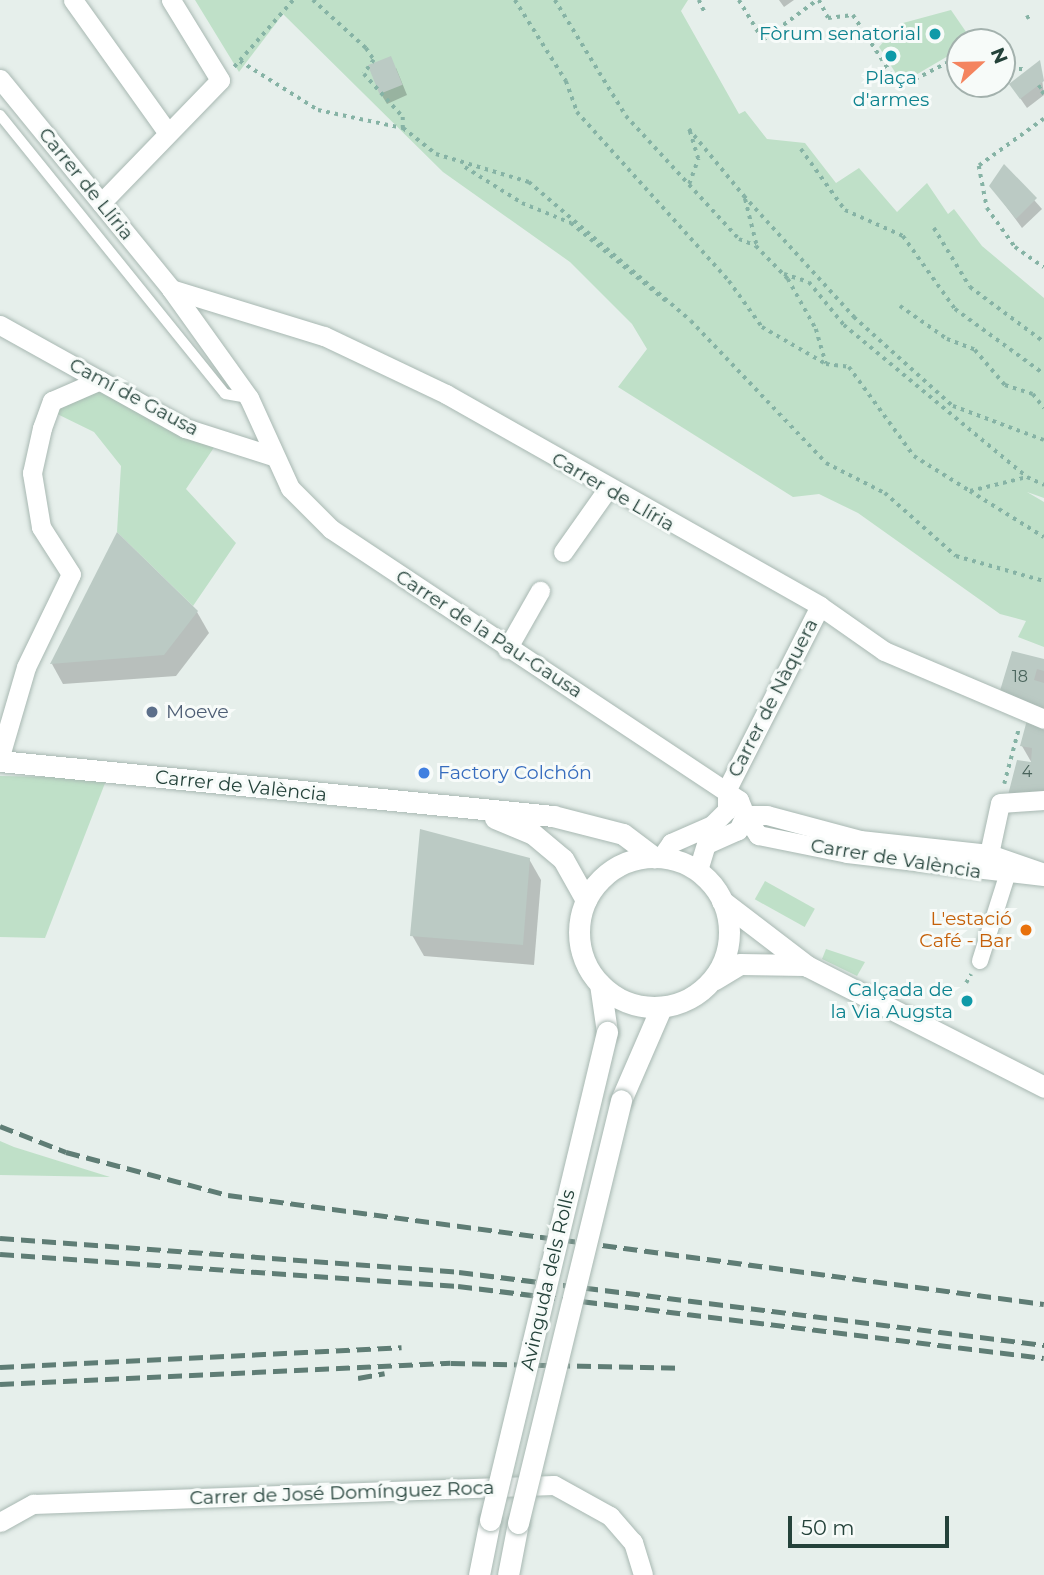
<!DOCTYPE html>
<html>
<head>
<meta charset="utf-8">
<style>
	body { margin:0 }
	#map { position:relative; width:1044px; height:1575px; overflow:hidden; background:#e6efeb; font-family:Montserrat,sans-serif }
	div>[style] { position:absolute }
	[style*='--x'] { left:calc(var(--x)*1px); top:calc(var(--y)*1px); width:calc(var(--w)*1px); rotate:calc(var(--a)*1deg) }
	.green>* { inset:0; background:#bfe0c8; transform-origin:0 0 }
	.shadow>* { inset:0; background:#0003 }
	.building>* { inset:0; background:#bbcac4; transform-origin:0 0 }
	.path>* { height:3.5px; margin-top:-1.75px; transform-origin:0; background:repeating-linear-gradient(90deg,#86b3a5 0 3.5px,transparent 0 8.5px) }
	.roads { filter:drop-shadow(0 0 2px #a8b8b2) drop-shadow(0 0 2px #a8b8b2) }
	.service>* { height:10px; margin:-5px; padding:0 5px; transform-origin:5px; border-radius:5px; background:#fff }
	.pedestrian>* { height:16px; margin:-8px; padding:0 8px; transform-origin:8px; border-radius:8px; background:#fff }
	.minor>* { height:19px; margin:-9.5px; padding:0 9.5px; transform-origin:9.5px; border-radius:9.5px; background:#fff }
	.tertiary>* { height:21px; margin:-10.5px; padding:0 10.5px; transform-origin:10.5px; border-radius:10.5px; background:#fff }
	.secondary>* { height:21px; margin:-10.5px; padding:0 10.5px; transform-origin:10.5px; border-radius:10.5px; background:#fff }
	.secondary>.ring { margin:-10.5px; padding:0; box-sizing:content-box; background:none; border:21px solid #fff; border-radius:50% }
	.rail>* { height:5px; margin-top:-2.5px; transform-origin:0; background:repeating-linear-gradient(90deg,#5f7d75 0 14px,transparent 0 21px) }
	.bridges { filter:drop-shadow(0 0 2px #a8b8b2) drop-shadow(0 0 2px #a8b8b2) }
	.tertiary-bridge>* { height:21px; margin:-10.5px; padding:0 10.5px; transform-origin:10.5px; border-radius:10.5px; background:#fff }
	.dots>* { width:19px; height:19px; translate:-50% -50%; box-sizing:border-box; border:4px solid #f7fbf9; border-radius:50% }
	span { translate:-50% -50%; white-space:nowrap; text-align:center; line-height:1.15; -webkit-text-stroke:6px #f7fbf9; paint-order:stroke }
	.number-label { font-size:16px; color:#4a645c }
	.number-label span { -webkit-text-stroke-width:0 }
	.culture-label { font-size:19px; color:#0d838f }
	.right { translate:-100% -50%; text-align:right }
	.street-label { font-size:19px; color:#24423a }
	.service-label { font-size:19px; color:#4e5e75 }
	.left { translate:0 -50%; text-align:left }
	.shop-label { font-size:19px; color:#366cbe }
	.food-label { font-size:19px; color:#c56008 }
	.north { position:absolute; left:946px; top:28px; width:70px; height:70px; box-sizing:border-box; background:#f7fbf9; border:2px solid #a3b1ad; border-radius:50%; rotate:68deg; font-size:19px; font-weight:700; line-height:28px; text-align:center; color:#24423a }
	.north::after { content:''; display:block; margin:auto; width:24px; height:32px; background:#f4845f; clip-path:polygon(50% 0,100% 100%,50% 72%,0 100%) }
	.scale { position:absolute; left:788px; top:1516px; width:161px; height:32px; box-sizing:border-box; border:4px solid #24423a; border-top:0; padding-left:9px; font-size:21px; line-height:24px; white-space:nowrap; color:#24423a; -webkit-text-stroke:5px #f7fbf9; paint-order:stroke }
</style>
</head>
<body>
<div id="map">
	<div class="green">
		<div style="clip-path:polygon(195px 0,688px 0,681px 11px,739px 114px,745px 111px,767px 139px,805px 143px,836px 183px,859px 168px,897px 212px,927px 183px,948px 214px,954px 209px,982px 246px,1044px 298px,1044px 498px,1027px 492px,1044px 502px,1044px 647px,1018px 637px,1026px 621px,1000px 614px,858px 513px,819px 494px,793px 497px,618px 387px,647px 349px,632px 324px,570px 262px,443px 172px,283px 14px,239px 72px)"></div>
		<div style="clip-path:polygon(951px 10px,973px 42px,960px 42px,960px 49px,902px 83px,879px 47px,890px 34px,894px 40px,903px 35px,903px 23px)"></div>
		<div style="clip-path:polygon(100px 380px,215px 446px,186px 489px,236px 543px,193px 606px,117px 532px,121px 466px,94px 432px,49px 410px)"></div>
		<div style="clip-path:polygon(0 776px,107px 778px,45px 938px,0 937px)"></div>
		<div style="left:765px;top:881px;width:57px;height:21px;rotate:29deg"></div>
		<div style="clip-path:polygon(826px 949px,865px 962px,857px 976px,822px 959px)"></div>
		<div style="clip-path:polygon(0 1141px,14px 1147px,110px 1177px,0 1175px)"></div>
	</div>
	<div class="shadow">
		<div style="clip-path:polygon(779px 0,794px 0,784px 7px)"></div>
		<div style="clip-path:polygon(1040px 63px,1044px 95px,1027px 108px,1011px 85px)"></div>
		<div style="clip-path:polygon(396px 68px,407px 95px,387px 104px,381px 94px)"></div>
		<div style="clip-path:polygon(1004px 166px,1042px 209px,1022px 228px,991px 186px)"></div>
		<div style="clip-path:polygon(118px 534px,197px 612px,209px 633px,176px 676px,63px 684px,52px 664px)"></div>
		<div style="clip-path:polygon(1044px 662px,1044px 686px,1001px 694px)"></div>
		<div style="clip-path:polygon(1044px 728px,1033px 765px,1022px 746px)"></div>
		<div style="clip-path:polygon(529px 859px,541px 880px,534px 965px,424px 956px,412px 935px)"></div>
	</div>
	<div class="building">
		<div style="left:391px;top:56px;width:31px;height:25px;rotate:68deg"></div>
		<div style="clip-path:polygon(1040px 60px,1044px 81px,1020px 99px,1009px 84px)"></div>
		<div style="clip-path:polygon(1004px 164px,1037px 198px,1016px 219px,989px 186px)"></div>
		<div style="clip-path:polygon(117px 532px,198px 611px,164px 655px,50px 664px)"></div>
		<div style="clip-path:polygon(1012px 651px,1044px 659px,1044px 671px,1037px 669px,1034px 680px,1044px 683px,1044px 709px,999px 694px)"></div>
		<div style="clip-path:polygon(1027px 720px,1044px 726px,1044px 793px,1008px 795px,1017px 760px,1031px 762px,1032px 748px,1020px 746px)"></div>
		<div style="clip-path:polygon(420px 829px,530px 858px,523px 945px,410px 936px)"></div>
	</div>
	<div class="path">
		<div style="--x:313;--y:0;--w:72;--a:42.2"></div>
		<div style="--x:366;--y:48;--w:14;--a:56"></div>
		<div style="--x:374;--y:60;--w:17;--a:126"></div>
		<div style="--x:364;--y:74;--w:58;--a:47.8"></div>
		<div style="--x:403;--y:117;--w:11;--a:90"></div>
		<div style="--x:515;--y:0;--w:96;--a:57.8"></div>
		<div style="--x:566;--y:81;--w:33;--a:70"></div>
		<div style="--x:577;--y:112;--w:227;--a:48"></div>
		<div style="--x:729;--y:281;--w:57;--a:54.3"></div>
		<div style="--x:762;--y:327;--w:74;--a:30"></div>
		<div style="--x:555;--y:0;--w:136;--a:58.5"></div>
		<div style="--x:626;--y:116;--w:167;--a:47.4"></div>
		<div style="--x:739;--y:239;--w:18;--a:22"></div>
		<div style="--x:756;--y:246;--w:46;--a:45.9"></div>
		<div style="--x:788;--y:279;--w:57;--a:60.8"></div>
		<div style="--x:816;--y:329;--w:36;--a:74"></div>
		<div style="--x:826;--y:364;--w:23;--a:7"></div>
		<div style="--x:849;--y:367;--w:110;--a:53.9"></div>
		<div style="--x:914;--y:456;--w:66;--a:32"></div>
		<div style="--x:970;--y:491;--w:59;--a:-13.8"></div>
		<div style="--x:1027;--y:477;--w:19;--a:25"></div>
		<div style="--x:699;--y:0;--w:14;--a:65"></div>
		<div style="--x:739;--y:0;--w:47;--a:59"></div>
		<div style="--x:763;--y:40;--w:67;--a:-36.5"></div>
		<div style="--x:819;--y:0;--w:20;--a:63"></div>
		<div style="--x:828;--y:18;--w:25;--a:-7"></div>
		<div style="--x:853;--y:15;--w:86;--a:56.9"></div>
		<div style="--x:900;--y:87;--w:68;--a:-27.3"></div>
		<div style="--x:1026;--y:18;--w:7;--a:-27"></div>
		<div style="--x:240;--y:61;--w:92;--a:32.1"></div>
		<div style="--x:318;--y:110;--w:87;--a:12"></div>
		<div style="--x:403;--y:128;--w:42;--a:38.2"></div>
		<div style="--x:436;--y:154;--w:97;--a:16.8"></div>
		<div style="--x:529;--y:182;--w:213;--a:40.6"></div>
		<div style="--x:691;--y:321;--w:196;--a:46.4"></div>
		<div style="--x:826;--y:463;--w:66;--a:27"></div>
		<div style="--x:885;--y:493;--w:95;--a:41.6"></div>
		<div style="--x:956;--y:556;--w:91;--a:15.9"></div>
		<div style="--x:234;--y:67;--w:89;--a:-48.6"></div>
		<div style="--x:1002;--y:68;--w:22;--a:3"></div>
		<div style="--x:1038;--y:88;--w:7;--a:-34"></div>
		<div style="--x:1042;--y:91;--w:4;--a:56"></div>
		<div style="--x:1044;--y:119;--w:80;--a:144.1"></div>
		<div style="--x:979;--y:166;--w:43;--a:79.2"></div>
		<div style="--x:987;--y:208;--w:48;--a:54.3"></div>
		<div style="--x:1015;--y:247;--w:35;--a:35"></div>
		<div style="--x:801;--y:149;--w:75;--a:54.2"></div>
		<div style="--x:845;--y:210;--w:64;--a:24.1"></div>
		<div style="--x:903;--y:236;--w:90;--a:54.5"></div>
		<div style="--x:955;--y:309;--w:110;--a:36.1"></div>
		<div style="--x:465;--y:167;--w:67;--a:32.3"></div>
		<div style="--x:522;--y:203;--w:53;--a:22.2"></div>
		<div style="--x:571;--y:223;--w:123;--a:39.4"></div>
		<div style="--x:689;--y:184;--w:27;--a:-70"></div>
		<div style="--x:698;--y:159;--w:31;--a:-107"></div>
		<div style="--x:689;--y:129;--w:87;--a:50.6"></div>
		<div style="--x:934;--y:228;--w:69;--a:58.6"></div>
		<div style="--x:970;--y:287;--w:92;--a:36.6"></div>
		<div style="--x:756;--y:244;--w:49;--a:-104"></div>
		<div style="--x:744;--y:196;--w:164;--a:47.7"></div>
		<div style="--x:854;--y:317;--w:133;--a:42"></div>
		<div style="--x:953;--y:406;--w:97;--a:20.5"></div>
		<div style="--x:784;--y:274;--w:26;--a:18"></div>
		<div style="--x:809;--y:282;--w:55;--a:50.9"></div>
		<div style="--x:844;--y:325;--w:238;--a:39.7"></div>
		<div style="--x:900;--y:306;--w:57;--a:35.1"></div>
		<div style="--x:947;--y:339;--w:30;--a:21"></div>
		<div style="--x:975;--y:350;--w:46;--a:49.4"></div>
		<div style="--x:1005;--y:385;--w:29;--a:18"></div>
		<div style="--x:1033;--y:394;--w:18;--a:52"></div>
		<div style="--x:970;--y:491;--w:87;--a:31.9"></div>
		<div style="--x:1004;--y:784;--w:55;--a:-75.2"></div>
		<div style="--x:966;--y:983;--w:10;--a:-61"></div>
	</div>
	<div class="roads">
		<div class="service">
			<div style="--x:0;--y:115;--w:358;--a:51.1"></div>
			<div style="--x:225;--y:394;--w:22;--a:10"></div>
		</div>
		<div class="pedestrian">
			<div style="--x:980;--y:961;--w:89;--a:-72.4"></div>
		</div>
		<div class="minor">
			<div style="--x:73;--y:0;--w:162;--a:54.5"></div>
			<div style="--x:0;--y:79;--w:271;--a:50.8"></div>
			<div style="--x:171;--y:289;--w:134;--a:54.4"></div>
			<div style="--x:249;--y:398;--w:99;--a:65.5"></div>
			<div style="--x:290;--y:488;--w:58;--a:45"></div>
			<div style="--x:331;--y:529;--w:490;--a:33.6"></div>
			<div style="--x:739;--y:800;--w:16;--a:68"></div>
			<div style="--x:745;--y:815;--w:17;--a:115"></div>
			<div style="--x:738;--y:830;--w:35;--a:156"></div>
			<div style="--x:706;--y:844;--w:28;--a:107"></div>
			<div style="--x:101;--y:203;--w:171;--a:-45.9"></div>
			<div style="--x:220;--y:80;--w:94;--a:-121.5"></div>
			<div style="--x:171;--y:289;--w:160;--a:17.1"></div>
			<div style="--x:324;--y:336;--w:135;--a:25.4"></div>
			<div style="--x:446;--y:394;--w:430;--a:29.5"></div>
			<div style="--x:820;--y:606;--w:78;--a:35.1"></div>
			<div style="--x:884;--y:651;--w:174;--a:23"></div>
			<div style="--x:0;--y:325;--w:212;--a:29.1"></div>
			<div style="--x:185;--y:428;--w:92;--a:17.7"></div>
			<div style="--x:563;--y:552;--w:75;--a:-54.8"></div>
			<div style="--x:507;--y:649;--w:67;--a:-60.4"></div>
			<div style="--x:0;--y:756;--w:93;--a:-73.7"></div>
			<div style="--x:26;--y:667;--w:103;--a:-64.2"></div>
			<div style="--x:71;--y:574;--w:56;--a:-122.6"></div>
			<div style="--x:41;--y:527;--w:55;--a:-99.5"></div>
			<div style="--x:32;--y:473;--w:46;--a:-77.5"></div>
			<div style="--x:42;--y:428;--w:29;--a:-70"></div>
			<div style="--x:52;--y:401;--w:52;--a:-23.6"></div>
			<div style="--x:989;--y:854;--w:52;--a:-77.8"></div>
			<div style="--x:1000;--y:803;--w:44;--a:-3.9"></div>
			<div style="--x:662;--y:856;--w:16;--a:-55"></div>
			<div style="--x:671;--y:843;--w:45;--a:-23.7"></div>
			<div style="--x:712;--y:825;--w:21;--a:-45"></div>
			<div style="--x:727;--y:810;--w:21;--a:-90"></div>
			<div style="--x:727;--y:789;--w:205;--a:-63.1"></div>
			<div style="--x:1044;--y:873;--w:58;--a:-160.9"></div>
			<div style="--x:989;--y:854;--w:130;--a:-173.8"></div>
			<div style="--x:860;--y:840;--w:96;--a:-165"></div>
			<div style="--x:767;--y:815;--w:22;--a:180"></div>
			<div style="--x:745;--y:815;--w:24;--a:57"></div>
			<div style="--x:758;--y:835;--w:91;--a:11.4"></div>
			<div style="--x:847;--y:853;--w:198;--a:6.7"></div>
			<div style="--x:0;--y:1522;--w:38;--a:-29"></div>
			<div style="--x:33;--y:1504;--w:521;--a:-2.09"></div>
			<div style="--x:554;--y:1485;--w:64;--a:29"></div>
			<div style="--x:610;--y:1516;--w:35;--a:49"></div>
			<div style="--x:633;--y:1542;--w:34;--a:73"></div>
		</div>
		<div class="tertiary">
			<div style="--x:600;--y:984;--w:49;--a:81.7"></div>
			<div style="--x:621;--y:1100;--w:100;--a:-66.5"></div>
			<div style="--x:479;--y:1575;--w:56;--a:-78.7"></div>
			<div style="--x:508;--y:1575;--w:53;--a:-79.1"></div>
		</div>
		<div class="secondary">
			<div style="--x:0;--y:761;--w:556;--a:5.68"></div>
			<div style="--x:553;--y:816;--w:72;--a:14.4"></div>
			<div style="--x:623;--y:834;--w:39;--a:37"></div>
			<div style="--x:495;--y:818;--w:41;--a:22.8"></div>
			<div style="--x:533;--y:834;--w:39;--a:40"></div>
			<div style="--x:563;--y:859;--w:47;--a:60.7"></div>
			<div class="ring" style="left:579px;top:857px;width:129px;height:129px"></div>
			<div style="--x:722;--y:901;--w:107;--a:37.4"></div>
			<div style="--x:807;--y:966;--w:266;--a:27"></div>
			<div style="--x:715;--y:979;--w:29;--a:-31"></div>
			<div style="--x:740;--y:964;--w:64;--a:0.9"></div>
		</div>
	</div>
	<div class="rail">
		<div style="--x:0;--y:1126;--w:71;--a:21.5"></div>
		<div style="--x:66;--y:1152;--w:168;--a:14.9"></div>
		<div style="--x:228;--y:1195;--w:823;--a:7.61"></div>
		<div style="--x:0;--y:1238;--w:460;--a:4.2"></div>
		<div style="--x:459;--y:1272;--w:590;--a:7.11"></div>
		<div style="--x:0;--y:1254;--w:459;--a:4"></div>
		<div style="--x:458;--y:1286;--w:590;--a:7"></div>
		<div style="--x:0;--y:1367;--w:402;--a:-2.8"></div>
		<div style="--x:358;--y:1378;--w:27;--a:-10"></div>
		<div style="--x:0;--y:1384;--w:451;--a:-2.7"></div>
		<div style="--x:451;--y:1363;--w:230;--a:1.2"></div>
	</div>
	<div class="bridges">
		<div class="tertiary-bridge">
			<div style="--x:490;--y:1520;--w:502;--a:-76.52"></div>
			<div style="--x:518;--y:1523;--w:435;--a:-76.3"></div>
		</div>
	</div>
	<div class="dots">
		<div style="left:935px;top:34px;background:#0f9aa8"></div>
		<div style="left:891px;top:56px;background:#0f9aa8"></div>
		<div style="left:152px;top:712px;background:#5c6f8a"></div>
		<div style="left:424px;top:773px;background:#3f7fe0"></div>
		<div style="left:1026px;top:930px;background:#e8710a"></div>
		<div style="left:967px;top:1001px;background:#0f9aa8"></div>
	</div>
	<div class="number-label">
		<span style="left:1020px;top:677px">18</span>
		<span style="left:1027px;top:772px">4</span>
	</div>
	<div class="culture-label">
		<span class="right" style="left:921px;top:34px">Fòrum senatorial</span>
		<span style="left:891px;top:89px">Plaça<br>d'armes</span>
		<span class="right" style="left:953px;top:1001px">Calçada de<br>la Via Augsta</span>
	</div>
	<div class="street-label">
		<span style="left:86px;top:184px;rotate:51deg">Carrer de Llíria</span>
		<span style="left:134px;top:397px;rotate:28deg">Camí de Gausa</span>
		<span style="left:613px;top:492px;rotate:30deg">Carrer de Llíria</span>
		<span style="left:489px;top:634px;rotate:33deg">Carrer de la Pau-Gausa</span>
		<span style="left:773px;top:698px;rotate:-63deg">Carrer de Nàquera</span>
		<span style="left:241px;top:786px;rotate:6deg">Carrer de València</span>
		<span style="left:896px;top:859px;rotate:9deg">Carrer de València</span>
		<span style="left:548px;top:1280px;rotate:-77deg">Avinguda dels Rolls</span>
		<span style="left:342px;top:1493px;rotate:-2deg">Carrer de José Domínguez Roca</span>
	</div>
	<div class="service-label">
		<span class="left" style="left:166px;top:712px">Moeve</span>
	</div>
	<div class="shop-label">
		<span class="left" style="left:438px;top:773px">Factory Colchón</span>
	</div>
	<div class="food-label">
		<span class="right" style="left:1012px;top:930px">L'estació<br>Café - Bar</span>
	</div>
	<div class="north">N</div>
	<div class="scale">50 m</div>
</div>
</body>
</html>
